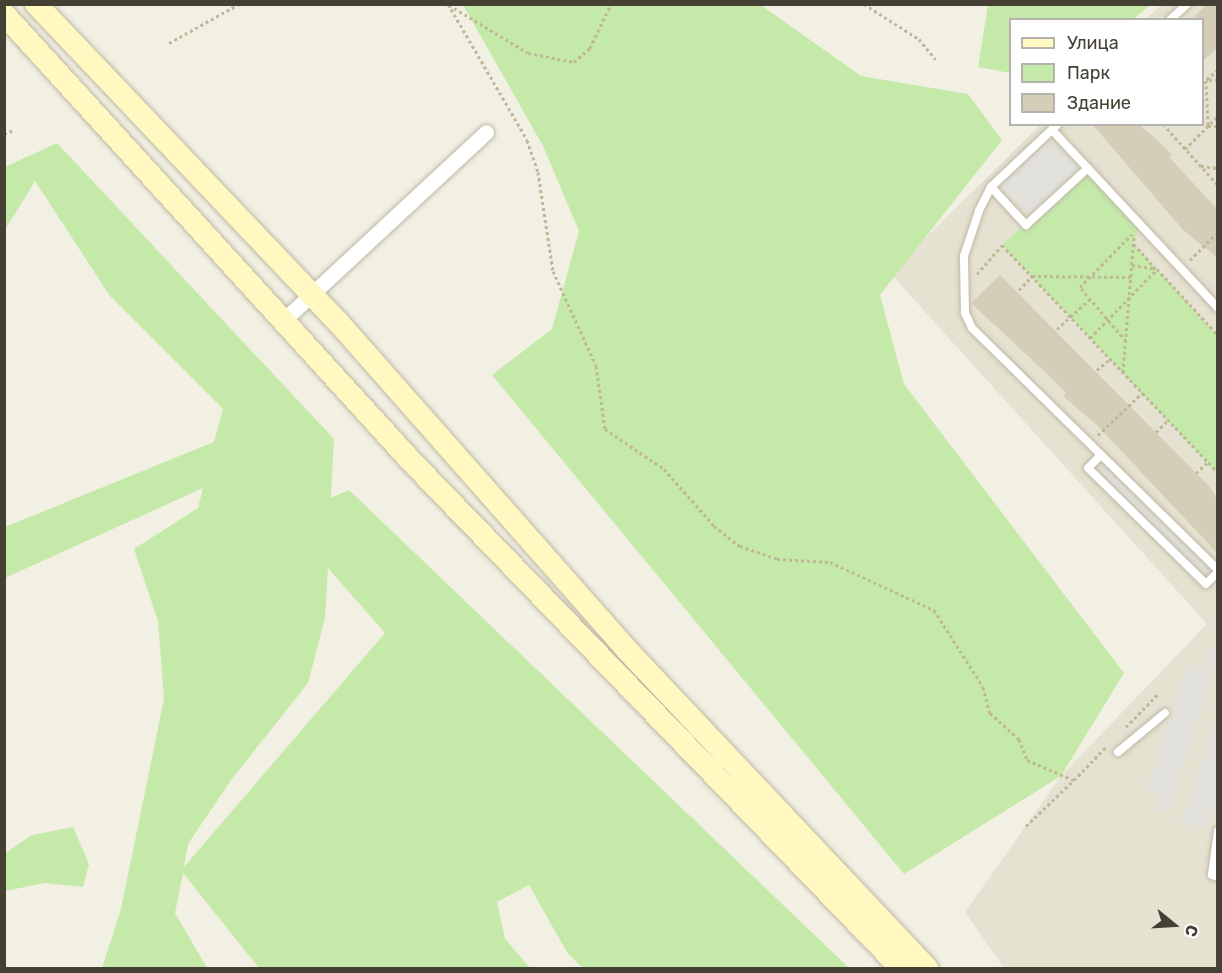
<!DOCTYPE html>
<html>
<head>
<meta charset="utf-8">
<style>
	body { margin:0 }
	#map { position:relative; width:1222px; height:973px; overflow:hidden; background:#f2f0e3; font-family:Rubik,sans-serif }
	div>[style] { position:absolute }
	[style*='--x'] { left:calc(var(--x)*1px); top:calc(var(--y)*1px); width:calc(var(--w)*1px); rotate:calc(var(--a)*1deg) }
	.residential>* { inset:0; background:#e6e2d1 }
	.green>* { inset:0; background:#c4e9a9 }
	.parking>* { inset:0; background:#e2e1dc; transform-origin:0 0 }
	.building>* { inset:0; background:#d4cdb8 }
	.path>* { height:3px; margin-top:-1.5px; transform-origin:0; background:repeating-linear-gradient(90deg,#c0b796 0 3px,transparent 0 6px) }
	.roads { filter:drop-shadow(0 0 2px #beb9a5) drop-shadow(0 0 2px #beb9a5) }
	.service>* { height:8px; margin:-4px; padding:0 4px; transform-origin:4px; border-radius:4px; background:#fff }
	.minor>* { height:15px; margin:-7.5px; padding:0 7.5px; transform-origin:7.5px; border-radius:7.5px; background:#fff }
	.secondary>* { height:22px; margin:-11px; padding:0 11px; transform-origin:11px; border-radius:11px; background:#fff8c0 }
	span { translate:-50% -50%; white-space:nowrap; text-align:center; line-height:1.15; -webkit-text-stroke:6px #fff; paint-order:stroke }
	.frame { position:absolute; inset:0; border:6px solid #444033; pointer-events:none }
	.legend { position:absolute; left:1009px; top:18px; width:195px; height:108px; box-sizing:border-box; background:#fff; border:2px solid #b4b3ad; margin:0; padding:8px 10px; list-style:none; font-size:18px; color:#444033 }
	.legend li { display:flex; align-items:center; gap:12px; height:30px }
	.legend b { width:30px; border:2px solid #b4b3ad }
	.north { position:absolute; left:1144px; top:895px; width:60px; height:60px; -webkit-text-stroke:4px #fff; paint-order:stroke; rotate:108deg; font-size:16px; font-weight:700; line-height:24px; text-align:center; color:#444033 }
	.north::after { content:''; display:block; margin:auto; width:21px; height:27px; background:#444033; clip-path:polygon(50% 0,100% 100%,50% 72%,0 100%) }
</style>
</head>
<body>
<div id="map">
	<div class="residential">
		<div style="clip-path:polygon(1161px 5px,1217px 5px,1217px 968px,1004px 968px,965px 912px,1061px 776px,1207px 624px,890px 273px,1040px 125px,1202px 124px,1202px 20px,1146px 19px)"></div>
	</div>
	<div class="green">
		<div style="clip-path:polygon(463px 5px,761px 5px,861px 76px,968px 94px,1002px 140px,880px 295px,904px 384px,1124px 673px,1061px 776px,904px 874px,492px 375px,552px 329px,579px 231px,543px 146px)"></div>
		<div style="clip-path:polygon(988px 5px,988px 4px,1150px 5px,1134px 19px,1010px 20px,1010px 73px,978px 67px)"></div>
		<div style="clip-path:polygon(evenodd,57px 143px,334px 439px,331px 498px,349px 490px,849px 968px,583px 968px,568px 954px,529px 885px,497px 902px,505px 939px,530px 968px,259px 968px,183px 873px,175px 913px,207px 968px,102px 968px,121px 909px,164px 699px,158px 621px,134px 549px,198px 508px,203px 488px,5px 578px,5px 527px,214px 442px,223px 409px,110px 296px,35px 181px,5px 230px,5px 167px,57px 143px,328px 568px,385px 633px,184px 867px,188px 844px,231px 780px,308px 683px,325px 618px,328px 568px)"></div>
		<div style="clip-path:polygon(1088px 169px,1139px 225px,1134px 244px,1217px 335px,1217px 473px,1002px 245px)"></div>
		<div style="clip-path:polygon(73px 827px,89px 864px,83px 887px,45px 883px,5px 891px,5px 853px,32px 835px)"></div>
	</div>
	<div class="parking">
		<div style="left:1052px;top:138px;width:40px;height:71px;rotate:47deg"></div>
		<div style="left:1103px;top:463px;width:153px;height:10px;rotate:44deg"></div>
		<div style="clip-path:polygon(1207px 648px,1217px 652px,1217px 660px,1168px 814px,1154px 809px,1159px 795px,1146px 791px,1188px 663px,1201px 667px)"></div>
		<div style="clip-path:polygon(1217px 714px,1217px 802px,1208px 830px,1182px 822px)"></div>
	</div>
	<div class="building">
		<div style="clip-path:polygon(1207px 4px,1218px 4px,1218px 47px,1203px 61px,1203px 20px,1194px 17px)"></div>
		<div style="clip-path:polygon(1092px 124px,1139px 124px,1172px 154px,1169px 157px,1218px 210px,1218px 258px,1184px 231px)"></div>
		<div style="clip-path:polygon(1000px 275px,1209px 486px,1218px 500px,1218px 554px,1097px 425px,1063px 396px,1066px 393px,1045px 372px,971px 303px)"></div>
	</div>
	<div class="path">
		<div style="--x:448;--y:4;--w:157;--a:59.8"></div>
		<div style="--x:527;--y:140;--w:34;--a:71"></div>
		<div style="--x:538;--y:172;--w:100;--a:81.4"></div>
		<div style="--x:553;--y:271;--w:104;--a:65.6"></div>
		<div style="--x:596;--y:366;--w:64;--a:81.9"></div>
		<div style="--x:605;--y:429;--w:71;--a:34.1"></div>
		<div style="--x:664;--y:469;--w:76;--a:48.7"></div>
		<div style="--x:714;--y:526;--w:33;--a:38"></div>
		<div style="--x:740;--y:546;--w:39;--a:19"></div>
		<div style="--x:777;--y:559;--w:53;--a:3.2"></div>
		<div style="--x:830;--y:562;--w:115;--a:24.8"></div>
		<div style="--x:934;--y:610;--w:91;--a:57.5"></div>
		<div style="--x:983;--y:687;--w:27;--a:75"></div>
		<div style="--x:990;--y:713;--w:39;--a:42"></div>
		<div style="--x:1019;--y:739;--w:22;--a:69"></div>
		<div style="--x:1027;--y:760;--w:51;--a:23.1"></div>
		<div style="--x:1074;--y:780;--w:47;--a:-45.9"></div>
		<div style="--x:864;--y:4;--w:65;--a:32.5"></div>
		<div style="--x:919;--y:39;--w:26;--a:51"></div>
		<div style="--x:449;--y:5;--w:92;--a:31.3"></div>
		<div style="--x:528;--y:53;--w:47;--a:11.1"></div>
		<div style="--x:574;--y:62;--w:21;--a:-41"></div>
		<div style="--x:590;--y:48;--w:49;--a:-64.5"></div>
		<div style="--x:169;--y:43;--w:80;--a:-29.1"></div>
		<div style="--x:1218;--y:80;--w:12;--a:180"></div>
		<div style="--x:1206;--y:80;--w:46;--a:87.5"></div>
		<div style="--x:1208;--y:126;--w:10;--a:0"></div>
		<div style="--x:1202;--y:83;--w:21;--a:-39"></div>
		<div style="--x:1163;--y:124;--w:82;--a:48"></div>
		<div style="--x:4;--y:134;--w:11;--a:-22"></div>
		<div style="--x:1185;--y:149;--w:47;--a:-45"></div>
		<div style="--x:1201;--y:166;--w:17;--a:7"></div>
		<div style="--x:1134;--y:244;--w:33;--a:49"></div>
		<div style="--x:1190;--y:260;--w:40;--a:-45"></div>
		<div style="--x:1132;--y:265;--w:24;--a:9"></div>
		<div style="--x:977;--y:274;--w:38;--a:-49"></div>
		<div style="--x:1002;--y:245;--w:314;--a:46.5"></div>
		<div style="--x:1019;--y:290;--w:19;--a:-47"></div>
		<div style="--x:1032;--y:276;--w:99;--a:0.6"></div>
		<div style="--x:1057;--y:329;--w:45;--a:-42.3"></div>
		<div style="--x:1090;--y:338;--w:96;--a:-45.8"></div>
		<div style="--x:1157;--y:269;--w:90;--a:47.3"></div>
		<div style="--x:1126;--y:341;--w:71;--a:-130.4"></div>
		<div style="--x:1080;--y:287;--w:74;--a:-45.5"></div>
		<div style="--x:1097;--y:370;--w:17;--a:-40"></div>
		<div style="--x:1123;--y:372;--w:137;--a:-85.4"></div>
		<div style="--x:1156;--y:432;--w:17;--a:-45"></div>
		<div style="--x:1098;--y:435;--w:61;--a:-43.7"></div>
		<div style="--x:1196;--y:473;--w:16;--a:-43"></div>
		<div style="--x:1126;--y:727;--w:45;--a:-45.9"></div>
		<div style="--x:1026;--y:826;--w:66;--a:-43.8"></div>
	</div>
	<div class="roads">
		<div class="service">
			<div style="--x:1170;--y:20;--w:23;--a:-43"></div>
			<div style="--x:1058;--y:124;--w:92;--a:136.8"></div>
			<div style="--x:991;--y:187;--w:27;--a:117"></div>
			<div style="--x:979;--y:211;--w:47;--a:108.4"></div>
			<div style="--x:964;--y:256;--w:57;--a:89"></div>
			<div style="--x:965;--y:313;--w:17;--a:65"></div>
			<div style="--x:972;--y:328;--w:345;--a:44.5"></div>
			<div style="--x:1052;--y:130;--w:243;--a:47"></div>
			<div style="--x:991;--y:187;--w:52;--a:47.4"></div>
			<div style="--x:1026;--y:225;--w:84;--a:-42.6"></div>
			<div style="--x:1101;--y:455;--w:18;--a:135"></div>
			<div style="--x:1088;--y:468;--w:165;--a:44.5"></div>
			<div style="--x:1206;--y:584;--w:17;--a:-45"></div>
			<div style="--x:1118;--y:752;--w:61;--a:-39.7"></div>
			<div style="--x:1218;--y:831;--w:44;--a:97.8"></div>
			<div style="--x:1212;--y:875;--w:6;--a:18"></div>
		</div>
		<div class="minor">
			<div style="--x:286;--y:318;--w:273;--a:-42.9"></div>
		</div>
		<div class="secondary">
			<div style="--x:36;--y:4;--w:439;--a:46.5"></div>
			<div style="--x:338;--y:322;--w:439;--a:48.6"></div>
			<div style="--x:628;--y:651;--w:436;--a:46.7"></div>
			<div style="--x:4;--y:14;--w:606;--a:47.68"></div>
			<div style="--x:412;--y:462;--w:704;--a:45.98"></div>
		</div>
	</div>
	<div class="frame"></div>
	<ul class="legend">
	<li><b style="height:8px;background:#fff8c0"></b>Улица</li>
	<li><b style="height:16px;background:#c4e9a9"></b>Парк</li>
	<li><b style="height:16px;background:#d4cdb8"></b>Здание</li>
	</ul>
	<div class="north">С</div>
</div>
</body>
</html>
